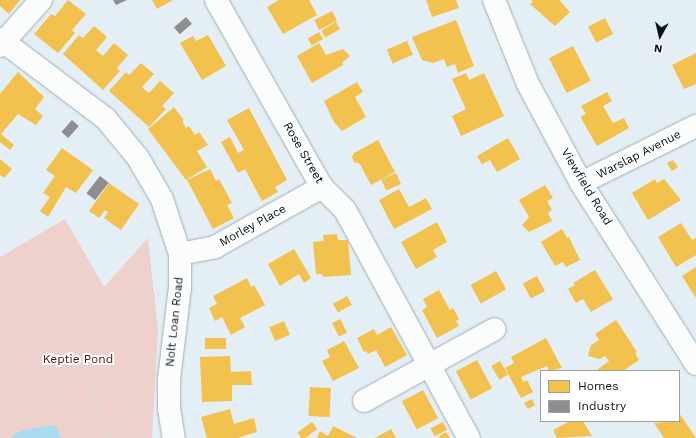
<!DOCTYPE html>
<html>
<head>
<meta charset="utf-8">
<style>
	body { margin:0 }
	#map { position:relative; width:696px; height:438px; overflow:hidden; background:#e3eff4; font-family:"Work Sans",sans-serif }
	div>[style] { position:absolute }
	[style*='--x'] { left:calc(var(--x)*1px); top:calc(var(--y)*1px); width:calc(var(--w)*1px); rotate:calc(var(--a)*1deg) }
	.green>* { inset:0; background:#eed1cd }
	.water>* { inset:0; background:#aadbf0 }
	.homes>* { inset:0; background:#f2c14e; transform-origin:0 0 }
	.industry>* { inset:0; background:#8d8d92; transform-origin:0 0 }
	.path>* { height:2.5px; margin-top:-1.25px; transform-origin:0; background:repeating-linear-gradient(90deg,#d5dadb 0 2px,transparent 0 5px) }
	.roads { filter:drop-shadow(0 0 1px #a1adb3) drop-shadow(0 0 1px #a1adb3) }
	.minor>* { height:22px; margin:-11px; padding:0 11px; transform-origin:11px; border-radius:11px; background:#fbfdfd }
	span { translate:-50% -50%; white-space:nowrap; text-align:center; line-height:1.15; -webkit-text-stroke:4px #fff; paint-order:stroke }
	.street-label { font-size:12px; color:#061319 }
	.park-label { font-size:12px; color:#580e07 }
	.legend { position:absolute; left:540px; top:370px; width:140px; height:52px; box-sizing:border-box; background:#fff; border:1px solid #9ba1a3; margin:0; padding:5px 7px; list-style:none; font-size:12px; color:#061319 }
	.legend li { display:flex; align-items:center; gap:8px; height:20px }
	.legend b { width:20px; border:1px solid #9ba1a3 }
	.north { position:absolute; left:640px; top:16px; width:40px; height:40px; -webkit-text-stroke:3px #fff; paint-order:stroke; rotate:188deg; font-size:11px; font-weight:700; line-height:16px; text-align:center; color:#061319 }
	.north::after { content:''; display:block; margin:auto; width:14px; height:18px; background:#061319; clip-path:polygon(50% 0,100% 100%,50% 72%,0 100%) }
</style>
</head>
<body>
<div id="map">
	<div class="green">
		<div style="clip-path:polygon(65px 219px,104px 287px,148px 238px,158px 330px,152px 438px,0 438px,0 257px)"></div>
	</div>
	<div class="water">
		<div style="clip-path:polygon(55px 425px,61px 438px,9px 438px,23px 430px)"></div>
	</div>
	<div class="homes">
		<div style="clip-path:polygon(0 0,20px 0,9px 14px,0 6px)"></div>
		<div style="clip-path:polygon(68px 0,86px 14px,72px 30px,75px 33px,58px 53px,34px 34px,51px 14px,55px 16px)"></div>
		<div style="clip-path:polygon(152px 0,173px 0,157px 9px)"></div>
		<div style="clip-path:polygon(279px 0,309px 0,317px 15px,283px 34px,267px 7px)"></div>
		<div style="clip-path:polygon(426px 0,456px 0,459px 8px,432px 17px)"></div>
		<div style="clip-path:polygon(531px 0,559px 0,570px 12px,555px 26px,530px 4px,533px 2px)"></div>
		<div style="left:332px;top:11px;width:11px;height:20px;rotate:63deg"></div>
		<div style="left:605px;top:18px;width:18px;height:19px;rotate:63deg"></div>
		<div style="clip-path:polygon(456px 20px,474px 66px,458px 73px,455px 64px,447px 67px,444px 59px,433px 63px,422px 60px,412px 37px)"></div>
		<div style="left:336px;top:22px;width:8px;height:17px;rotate:60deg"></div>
		<div style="clip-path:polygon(94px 26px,107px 37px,96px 50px,103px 56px,114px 43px,128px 55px,117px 68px,120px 71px,103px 90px,63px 54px,79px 35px,83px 38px)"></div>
		<div style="left:319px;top:32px;width:8px;height:13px;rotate:60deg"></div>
		<div style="clip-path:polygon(208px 35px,226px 66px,202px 80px,180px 43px,193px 36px,196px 41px)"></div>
		<div style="left:407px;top:41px;width:15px;height:22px;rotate:67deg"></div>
		<div style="clip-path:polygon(319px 43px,326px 55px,343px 49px,350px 56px,342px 63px,343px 65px,312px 83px,297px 56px)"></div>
		<div style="left:573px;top:46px;width:39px;height:27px;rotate:63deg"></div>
		<div style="clip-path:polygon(696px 53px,696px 84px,684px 89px,672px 65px)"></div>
		<div style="clip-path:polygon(141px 63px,154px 74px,142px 87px,146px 91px,149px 93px,160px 81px,174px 93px,162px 106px,166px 109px,149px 127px,109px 91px,126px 72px,129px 75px)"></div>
		<div style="clip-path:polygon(18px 72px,44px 97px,35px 109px,43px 116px,36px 125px,18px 114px,1px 134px,14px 145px,10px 150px,0 142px,0 94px)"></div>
		<div style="clip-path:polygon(466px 73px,469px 80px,484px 73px,504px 116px,461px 136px,452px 116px,466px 109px,452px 79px)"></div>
		<div style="clip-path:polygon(357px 82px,363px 92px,355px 97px,366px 117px,342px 131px,334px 122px,324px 101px)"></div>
		<div style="clip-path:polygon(607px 92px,612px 101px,603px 106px,613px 123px,624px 118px,629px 128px,597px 146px,582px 120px,581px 116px,586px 114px,581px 106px)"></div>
		<div style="clip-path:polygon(174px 107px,183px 119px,183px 123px,186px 128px,189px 126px,195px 135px,199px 132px,208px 145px,197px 151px,207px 167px,186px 180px,148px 129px)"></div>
		<div style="clip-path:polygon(249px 108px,287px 180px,275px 187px,278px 192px,262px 201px,245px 169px,238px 173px,221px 142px,230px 137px,238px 153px,244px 150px,227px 120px)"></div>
		<div style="clip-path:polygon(508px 138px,520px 159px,497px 172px,490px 160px,482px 164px,477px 156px)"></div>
		<div style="clip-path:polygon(378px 140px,395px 172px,371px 185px,360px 164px,354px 162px,352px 157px,354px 153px)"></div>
		<div style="clip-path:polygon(62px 148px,93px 170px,76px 193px,66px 187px,48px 217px,40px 211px,50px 197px,43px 193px,55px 176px,46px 170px)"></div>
		<div style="clip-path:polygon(0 159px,12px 169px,4px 178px,0 175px)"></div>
		<div style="clip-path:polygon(673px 160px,678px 167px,672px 171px,667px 163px)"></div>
		<div style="clip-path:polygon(210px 169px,216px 181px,219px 179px,232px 203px,227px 205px,234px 218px,213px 229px,187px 180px)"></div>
		<div style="left:396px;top:173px;width:12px;height:16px;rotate:66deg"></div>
		<div style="clip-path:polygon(655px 179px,657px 183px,664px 179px,681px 200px,648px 220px,632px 193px)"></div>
		<div style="clip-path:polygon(109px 183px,139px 204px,121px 230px,104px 218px,108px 212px,105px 210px,99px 218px,89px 211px)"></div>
		<div style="clip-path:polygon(545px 185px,553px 198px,547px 201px,552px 210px,548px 213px,552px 221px,529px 232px,522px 225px,529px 217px,519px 200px)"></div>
		<div style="clip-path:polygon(399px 189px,409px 207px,426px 198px,432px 209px,394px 229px,379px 200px)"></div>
		<div style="clip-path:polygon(437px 222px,447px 242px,433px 250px,437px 257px,416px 269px,401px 242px)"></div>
		<div style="clip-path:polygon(681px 223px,692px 240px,696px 238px,696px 255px,676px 267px,658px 237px)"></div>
		<div style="clip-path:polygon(562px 229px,567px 238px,569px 237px,580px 260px,566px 267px,563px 262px,555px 266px,541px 242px)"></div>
		<div style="clip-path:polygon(337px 234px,338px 240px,348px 240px,351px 275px,323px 277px,322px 274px,316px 274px,313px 242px,324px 241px,323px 235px)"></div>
		<div style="clip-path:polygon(294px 249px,311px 278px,304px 283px,299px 274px,280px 286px,268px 264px)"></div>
		<div style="clip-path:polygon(696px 267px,696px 298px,682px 276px)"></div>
		<div style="clip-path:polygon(595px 270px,613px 299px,591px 312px,583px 299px,576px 303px,568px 289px,575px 285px,573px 283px)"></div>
		<div style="left:496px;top:271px;width:21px;height:29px;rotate:61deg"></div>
		<div style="left:537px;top:276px;width:17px;height:16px;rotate:62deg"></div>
		<div style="clip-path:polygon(247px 278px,251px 287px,254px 285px,265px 305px,240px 318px,245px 327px,231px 335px,222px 317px,215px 321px,209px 308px,217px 304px,213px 296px)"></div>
		<div style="clip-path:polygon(439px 290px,450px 310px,453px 308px,459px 319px,456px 321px,459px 326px,437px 338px,422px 310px,427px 307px,423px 299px)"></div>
		<div style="left:347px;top:296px;width:10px;height:16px;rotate:61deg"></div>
		<div style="left:340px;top:319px;width:15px;height:9px;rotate:62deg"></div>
		<div style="clip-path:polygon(616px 320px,637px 352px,635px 353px,639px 360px,623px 371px,599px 371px,598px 369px,609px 361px,605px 356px,600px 359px,588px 356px,591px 345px,599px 340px,595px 334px)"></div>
		<div style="left:284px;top:321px;width:15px;height:16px;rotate:67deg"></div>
		<div style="clip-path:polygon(391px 327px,407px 355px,385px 367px,376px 350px,368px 354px,366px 351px,364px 352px,357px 338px,374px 329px,377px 335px)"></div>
		<div style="left:226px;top:338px;width:11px;height:21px;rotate:90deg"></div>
		<div style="clip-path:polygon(546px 338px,562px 368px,549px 371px,547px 366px,521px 377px,524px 382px,527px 380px,533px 392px,521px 398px,505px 368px,514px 363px,511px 357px)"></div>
		<div style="clip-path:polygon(344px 341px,359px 368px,333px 381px,322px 361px,330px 357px,327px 350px)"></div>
		<div style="clip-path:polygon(230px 356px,231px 372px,251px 371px,252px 385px,232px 385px,232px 401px,202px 402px,200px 357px)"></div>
		<div style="left:477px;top:360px;width:32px;height:24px;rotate:62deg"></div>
		<div style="left:500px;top:361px;width:16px;height:10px;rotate:60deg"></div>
		<div style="left:310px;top:387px;width:21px;height:29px;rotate:3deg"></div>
		<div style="left:423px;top:390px;width:32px;height:24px;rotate:62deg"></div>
		<div style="clip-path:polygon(532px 399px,535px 405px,528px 409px,524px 403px)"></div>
		<div style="clip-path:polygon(230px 409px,234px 424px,254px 418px,257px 432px,238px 438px,207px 438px,201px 417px)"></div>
		<div style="clip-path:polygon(679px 413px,696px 438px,664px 438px,654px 423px,679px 421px)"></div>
		<div style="clip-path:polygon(570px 421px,583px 421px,592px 436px,557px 438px,553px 430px)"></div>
		<div style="left:312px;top:422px;width:9px;height:18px;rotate:54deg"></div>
		<div style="left:443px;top:422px;width:9px;height:14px;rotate:63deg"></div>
		<div style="clip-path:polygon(333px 426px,357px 438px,317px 438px,320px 431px,328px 436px)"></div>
		<div style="clip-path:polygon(391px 429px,396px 438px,375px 438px)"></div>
		<div style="clip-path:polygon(446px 432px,450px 438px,440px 438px,439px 436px)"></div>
	</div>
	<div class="industry">
		<div style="clip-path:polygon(113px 0,127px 0,116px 5px)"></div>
		<div style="left:186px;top:17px;width:9px;height:16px;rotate:49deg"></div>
		<div style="left:72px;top:120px;width:9px;height:16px;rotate:41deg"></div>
		<div style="left:100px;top:176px;width:11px;height:22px;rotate:38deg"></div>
	</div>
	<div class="path">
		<div style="--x:88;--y:364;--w:75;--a:-56.9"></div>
		<div style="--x:129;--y:301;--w:31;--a:-15"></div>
		<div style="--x:0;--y:422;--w:105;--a:-33.4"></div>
		<div style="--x:88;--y:364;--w:77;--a:74.9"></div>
	</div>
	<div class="roads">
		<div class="minor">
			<div style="--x:216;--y:0;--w:215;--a:60.5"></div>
			<div style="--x:322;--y:187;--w:33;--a:45"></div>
			<div style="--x:345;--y:210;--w:260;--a:61.5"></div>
			<div style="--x:494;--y:0;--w:91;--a:68"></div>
			<div style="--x:528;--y:84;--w:112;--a:61.8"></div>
			<div style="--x:581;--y:183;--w:214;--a:57.6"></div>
			<div style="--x:0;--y:39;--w:133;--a:37"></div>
			<div style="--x:106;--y:119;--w:50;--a:50.6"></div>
			<div style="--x:138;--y:158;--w:48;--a:59.7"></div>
			<div style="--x:162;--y:199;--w:58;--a:71.9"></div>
			<div style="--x:180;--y:254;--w:33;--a:90"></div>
			<div style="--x:180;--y:287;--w:93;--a:96.8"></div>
			<div style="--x:169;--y:379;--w:29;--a:90"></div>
			<div style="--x:169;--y:408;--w:30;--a:81"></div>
			<div style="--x:0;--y:46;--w:62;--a:-48.3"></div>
			<div style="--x:581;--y:183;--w:128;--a:-26.4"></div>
			<div style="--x:180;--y:254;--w:36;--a:-11"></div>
			<div style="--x:215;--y:247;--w:123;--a:-29.3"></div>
			<div style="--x:364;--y:401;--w:149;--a:-28.8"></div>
		</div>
	</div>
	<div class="street-label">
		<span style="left:303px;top:153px;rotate:60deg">Rose Street</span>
		<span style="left:639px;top:155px;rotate:-27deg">Warslap Avenue</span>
		<span style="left:586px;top:187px;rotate:59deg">Viewfield Road</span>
		<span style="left:253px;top:226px;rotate:-29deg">Morley Place</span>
		<span style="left:175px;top:322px;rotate:-84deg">Nolt Loan Road</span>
	</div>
	<div class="park-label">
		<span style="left:78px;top:360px">Keptie Pond</span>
	</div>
	<ul class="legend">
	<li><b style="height:11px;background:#f2c14e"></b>Homes</li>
	<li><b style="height:11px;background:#8d8d92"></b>Industry</li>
	</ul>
	<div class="north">N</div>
</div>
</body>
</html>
